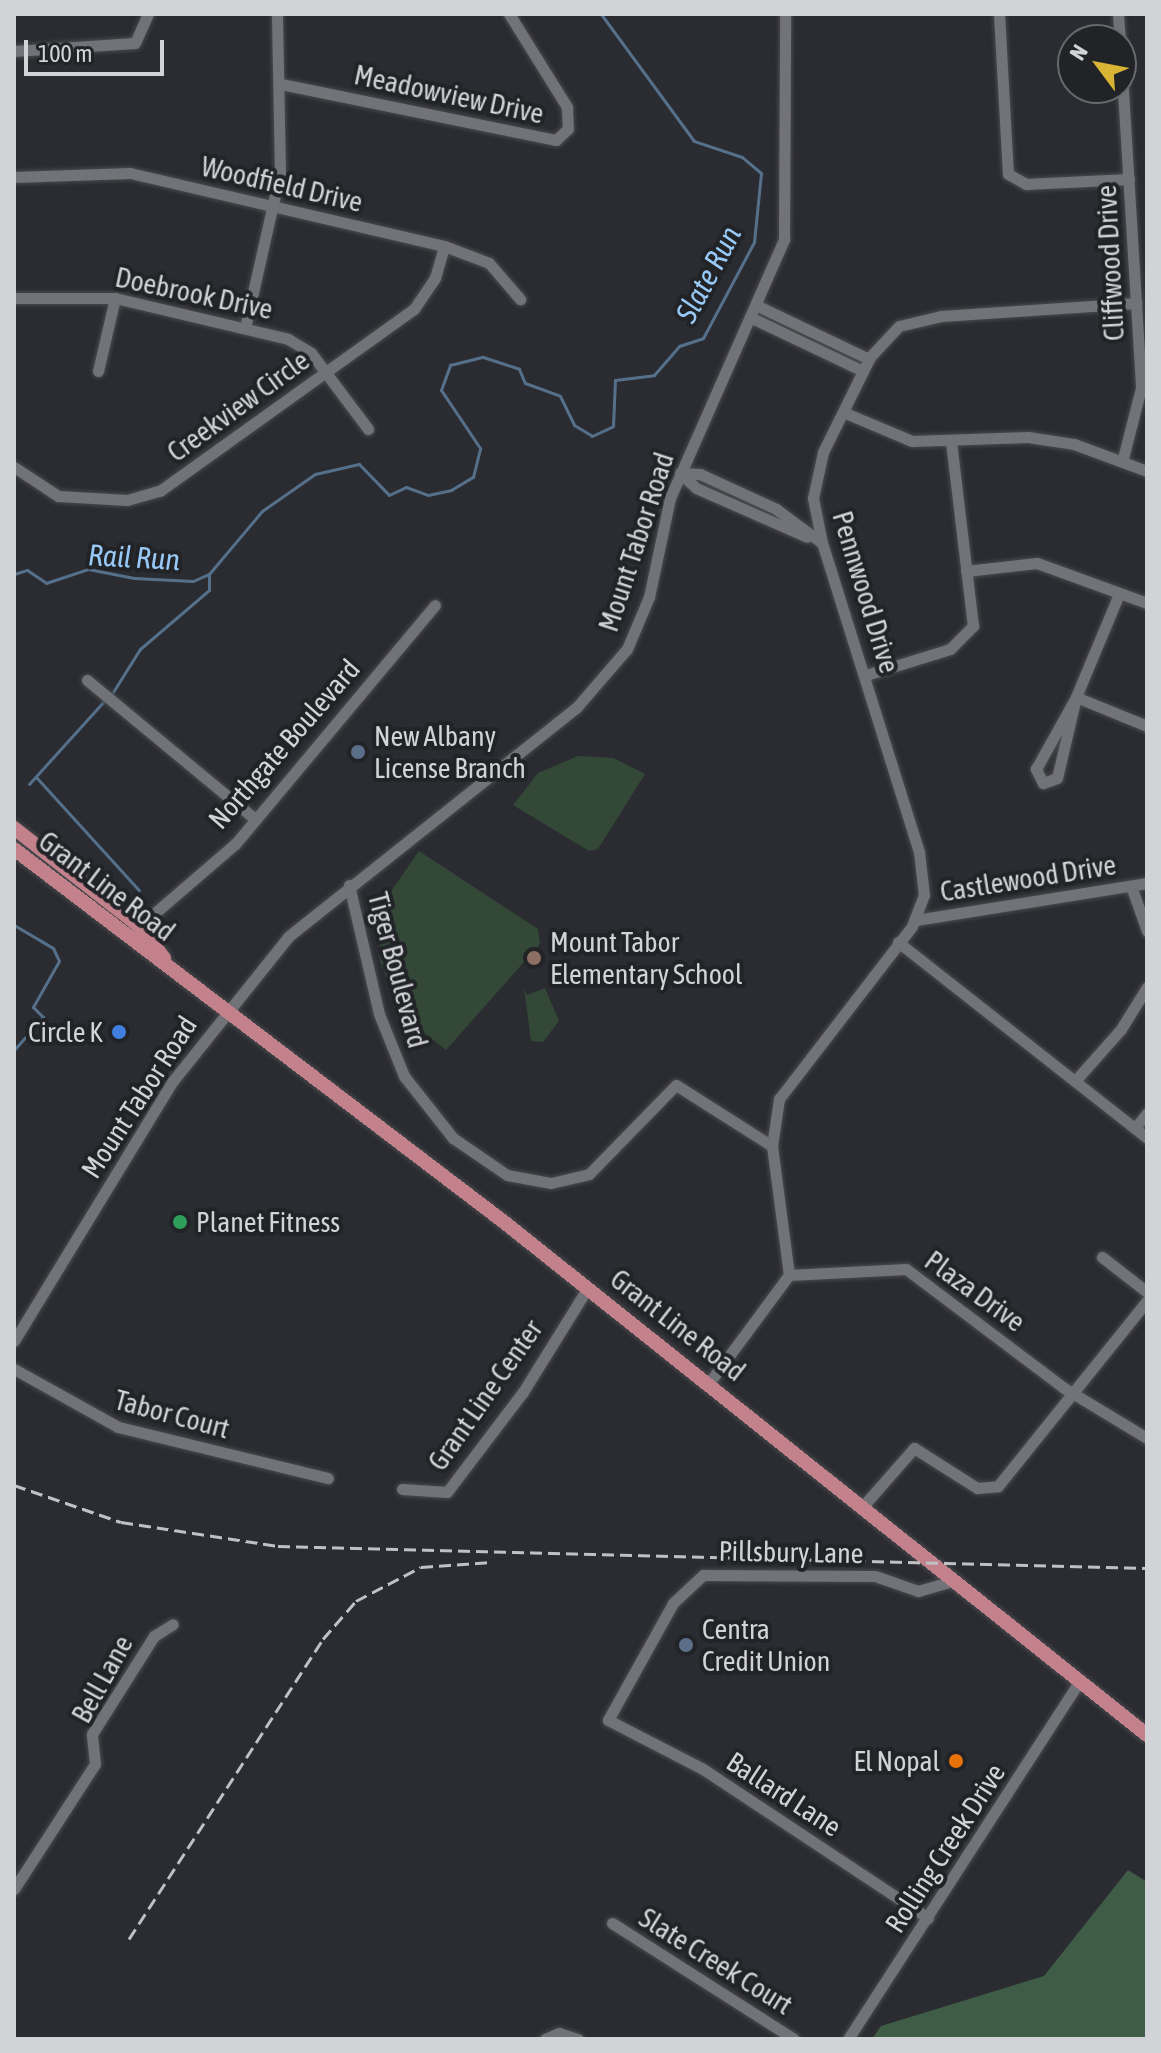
<!DOCTYPE html>
<html>
<head>
<meta charset="utf-8">
<style>
	body { margin:0 }
	#map { position:relative; width:1161px; height:2053px; overflow:hidden; background:#2b2c31; font-family:"Asap Condensed",sans-serif }
	div>[style] { position:absolute }
	[style*='--x'] { left:calc(var(--x)*1px); top:calc(var(--y)*1px); width:calc(var(--w)*1px); rotate:calc(var(--a)*1deg) }
	.green>* { inset:0; background:#344838 }
	.forest>* { inset:0; background:#3f5d46 }
	.stream>* { height:3px; margin:-1.5px; padding:0 1.5px; transform-origin:1.5px; border-radius:1.5px; background:#55708a }
	.roads { filter:drop-shadow(0 0 2px #494a4d) drop-shadow(0 0 2px #494a4d) }
	.minor>* { height:11px; margin:-5.5px; padding:0 5.5px; transform-origin:5.5px; border-radius:5.5px; background:#727378 }
	.major>* { height:14px; margin:-7px; padding:0 7px; transform-origin:7px; border-radius:7px; background:#c2818b }
	.rail>* { height:3px; margin-top:-1.5px; transform-origin:0; background:repeating-linear-gradient(90deg,#c0c1c4 0 12px,transparent 0 18px) }
	.dots>* { width:22px; height:22px; translate:-50% -50%; box-sizing:border-box; border:4px solid #212327; border-radius:50% }
	span { translate:-50% -50%; white-space:nowrap; text-align:center; line-height:1.15; -webkit-text-stroke:8px #212327; paint-order:stroke }
	.street-label { font-size:28px; color:#d2d3d6 }
	.poi-label { font-size:28px; color:#d2d3d6 }
	.left { translate:0 -50%; text-align:left }
	.right { translate:-100% -50%; text-align:right }
	.water-label { font-size:30px; color:#98c9f6; font-style:italic }
	.frame { position:absolute; inset:0; border:16px solid #d2d3d6; pointer-events:none }
	.north { position:absolute; left:1057px; top:24px; width:80px; height:80px; box-sizing:border-box; background:#212327; border:2px solid #68696d; border-radius:50%; rotate:302deg; font-size:22px; font-weight:700; line-height:32px; text-align:center; color:#d2d3d6 }
	.north::after { content:''; display:block; margin:auto; width:28px; height:36px; background:#d9b334; clip-path:polygon(50% 0,100% 100%,50% 72%,0 100%) }
	.scale { position:absolute; left:24px; top:40px; width:140px; height:36px; box-sizing:border-box; border:4px solid #d2d3d6; border-top:0; padding-left:10px; font-size:24px; line-height:28px; white-space:nowrap; color:#d2d3d6; -webkit-text-stroke:6px #212327; paint-order:stroke }
</style>
</head>
<body>
<div id="map">
	<div class="green">
		<div style="clip-path:polygon(578px 756px,613px 758px,645px 774px,598px 849px,589px 851px,513px 805px,538px 773px)"></div>
		<div style="clip-path:polygon(419px 851px,538px 929px,540px 944px,446px 1050px,400px 1014px,379px 958px,385px 900px)"></div>
		<div style="clip-path:polygon(524px 988px,527px 995px,545px 988px,559px 1021px,543px 1042px,531px 1041px)"></div>
	</div>
	<div class="forest">
		<div style="clip-path:polygon(1128px 1870px,1147px 1882px,1147px 2039px,872px 2039px,881px 2026px,1044px 1976px)"></div>
	</div>
	<div class="stream">
		<div style="--x:14;--y:574;--w:14;--a:-17"></div>
		<div style="--x:27;--y:570;--w:23;--a:34"></div>
		<div style="--x:46;--y:583;--w:44;--a:-18.4"></div>
		<div style="--x:88;--y:569;--w:47;--a:11.1"></div>
		<div style="--x:134;--y:578;--w:59;--a:2.9"></div>
		<div style="--x:193;--y:581;--w:17;--a:-24"></div>
		<div style="--x:113;--y:692;--w:51;--a:-57.9"></div>
		<div style="--x:140;--y:649;--w:91;--a:-40.5"></div>
		<div style="--x:209;--y:590;--w:16;--a:-90"></div>
		<div style="--x:209;--y:574;--w:82;--a:-49.9"></div>
		<div style="--x:262;--y:511;--w:65;--a:-34.9"></div>
		<div style="--x:315;--y:474;--w:45;--a:-12.8"></div>
		<div style="--x:359;--y:464;--w:43;--a:45.9"></div>
		<div style="--x:389;--y:495;--w:19;--a:-25"></div>
		<div style="--x:406;--y:487;--w:23;--a:20"></div>
		<div style="--x:428;--y:495;--w:24;--a:-12"></div>
		<div style="--x:451;--y:490;--w:26;--a:-31"></div>
		<div style="--x:473;--y:477;--w:30;--a:-76"></div>
		<div style="--x:480;--y:448;--w:70;--a:-123.9"></div>
		<div style="--x:441;--y:390;--w:27;--a:-70"></div>
		<div style="--x:450;--y:365;--w:34;--a:-14"></div>
		<div style="--x:483;--y:357;--w:38;--a:18"></div>
		<div style="--x:519;--y:369;--w:15;--a:67"></div>
		<div style="--x:525;--y:383;--w:37;--a:20"></div>
		<div style="--x:560;--y:396;--w:32;--a:64"></div>
		<div style="--x:574;--y:425;--w:21;--a:31"></div>
		<div style="--x:592;--y:436;--w:23;--a:-25"></div>
		<div style="--x:613;--y:426;--w:46;--a:-87.5"></div>
		<div style="--x:615;--y:380;--w:39;--a:-7"></div>
		<div style="--x:654;--y:375;--w:38;--a:-49"></div>
		<div style="--x:679;--y:346;--w:25;--a:-18"></div>
		<div style="--x:703;--y:338;--w:109;--a:-62"></div>
		<div style="--x:754;--y:242;--w:69;--a:-84.2"></div>
		<div style="--x:761;--y:173;--w:25;--a:-140"></div>
		<div style="--x:742;--y:157;--w:51;--a:-161.6"></div>
		<div style="--x:694;--y:141;--w:157;--a:-126.2"></div>
		<div style="--x:36;--y:777;--w:153;--a:47.7"></div>
		<div style="--x:29;--y:784;--w:112;--a:-47.9"></div>
		<div style="--x:14;--y:925;--w:45;--a:30.5"></div>
		<div style="--x:53;--y:948;--w:14;--a:65"></div>
		<div style="--x:59;--y:961;--w:53;--a:119.5"></div>
		<div style="--x:33;--y:1007;--w:14;--a:45"></div>
		<div style="--x:43;--y:1017;--w:44;--a:131.3"></div>
	</div>
	<div class="roads">
		<div class="minor">
			<div style="--x:999;--y:14;--w:160;--a:86.8"></div>
			<div style="--x:1008;--y:174;--w:21;--a:29"></div>
			<div style="--x:1026;--y:184;--w:103;--a:-2.8"></div>
			<div style="--x:1118;--y:14;--w:26;--a:86"></div>
			<div style="--x:14;--y:51;--w:121;--a:-3.8"></div>
			<div style="--x:135;--y:43;--w:32;--a:-66"></div>
			<div style="--x:1121;--y:58;--w:331;--a:86.5"></div>
			<div style="--x:1141;--y:388;--w:76;--a:104.4"></div>
			<div style="--x:281;--y:84;--w:281;--a:11.5"></div>
			<div style="--x:556;--y:140;--w:16;--a:-43"></div>
			<div style="--x:568;--y:129;--w:22;--a:-93"></div>
			<div style="--x:567;--y:107;--w:110;--a:-121.9"></div>
			<div style="--x:14;--y:177;--w:116;--a:-2"></div>
			<div style="--x:130;--y:173;--w:322;--a:13.1"></div>
			<div style="--x:444;--y:246;--w:48;--a:20.7"></div>
			<div style="--x:489;--y:263;--w:48;--a:49.3"></div>
			<div style="--x:14;--y:298;--w:101;--a:0"></div>
			<div style="--x:115;--y:298;--w:178;--a:13.3"></div>
			<div style="--x:288;--y:339;--w:27;--a:31"></div>
			<div style="--x:311;--y:353;--w:95;--a:53.1"></div>
			<div style="--x:760;--y:307;--w:121;--a:25.5"></div>
			<div style="--x:754;--y:319;--w:121;--a:25.5"></div>
			<div style="--x:245;--y:328;--w:159;--a:-77.3"></div>
			<div style="--x:280;--y:173;--w:159;--a:-91.1"></div>
			<div style="--x:98;--y:371;--w:75;--a:-76.9"></div>
			<div style="--x:843;--y:412;--w:75;--a:22.8"></div>
			<div style="--x:912;--y:441;--w:116;--a:-2"></div>
			<div style="--x:1028;--y:437;--w:47;--a:8.7"></div>
			<div style="--x:1074;--y:444;--w:78;--a:20.3"></div>
			<div style="--x:14;--y:467;--w:53;--a:33.4"></div>
			<div style="--x:58;--y:496;--w:69;--a:3.3"></div>
			<div style="--x:127;--y:500;--w:35;--a:-16"></div>
			<div style="--x:161;--y:490;--w:311;--a:-35.6"></div>
			<div style="--x:414;--y:309;--w:37;--a:-56"></div>
			<div style="--x:435;--y:278;--w:33;--a:-74"></div>
			<div style="--x:680;--y:473;--w:20;--a:3"></div>
			<div style="--x:700;--y:474;--w:84;--a:24.7"></div>
			<div style="--x:776;--y:509;--w:57;--a:36.5"></div>
			<div style="--x:680;--y:473;--w:22;--a:43"></div>
			<div style="--x:696;--y:488;--w:121;--a:23.8"></div>
			<div style="--x:966;--y:571;--w:71;--a:-6.4"></div>
			<div style="--x:1037;--y:563;--w:117;--a:20"></div>
			<div style="--x:1119;--y:594;--w:112;--a:112.7"></div>
			<div style="--x:1076;--y:697;--w:77;--a:22.2"></div>
			<div style="--x:866;--y:675;--w:88;--a:-17.2"></div>
			<div style="--x:950;--y:649;--w:33;--a:-45"></div>
			<div style="--x:973;--y:626;--w:186;--a:-96.8"></div>
			<div style="--x:87;--y:680;--w:218;--a:39.6"></div>
			<div style="--x:1076;--y:697;--w:83;--a:103.2"></div>
			<div style="--x:1057;--y:778;--w:15;--a:160"></div>
			<div style="--x:1043;--y:783;--w:16;--a:-117"></div>
			<div style="--x:1036;--y:769;--w:82;--a:-60.9"></div>
			<div style="--x:349;--y:885;--w:132;--a:76.9"></div>
			<div style="--x:379;--y:1014;--w:67;--a:68"></div>
			<div style="--x:404;--y:1076;--w:79;--a:51.7"></div>
			<div style="--x:453;--y:1138;--w:65;--a:34.4"></div>
			<div style="--x:507;--y:1175;--w:45;--a:10.3"></div>
			<div style="--x:551;--y:1183;--w:39;--a:-13"></div>
			<div style="--x:589;--y:1174;--w:124;--a:-45.7"></div>
			<div style="--x:676;--y:1085;--w:114;--a:32.4"></div>
			<div style="--x:1131;--y:886;--w:48;--a:70.4"></div>
			<div style="--x:916;--y:920;--w:234;--a:-9.1"></div>
			<div style="--x:135;--y:930;--w:133;--a:-40.7"></div>
			<div style="--x:236;--y:843;--w:310;--a:-50.1"></div>
			<div style="--x:898;--y:942;--w:317;--a:38.2"></div>
			<div style="--x:1075;--y:1081;--w:69;--a:-48.5"></div>
			<div style="--x:1121;--y:1029;--w:49;--a:-58.2"></div>
			<div style="--x:1135;--y:1128;--w:19;--a:-51"></div>
			<div style="--x:1102;--y:1257;--w:57;--a:37.9"></div>
			<div style="--x:789;--y:1275;--w:117;--a:-2.9"></div>
			<div style="--x:906;--y:1269;--w:198;--a:37"></div>
			<div style="--x:1064;--y:1388;--w:97;--a:31.1"></div>
			<div style="--x:14;--y:1341;--w:303;--a:-58.6"></div>
			<div style="--x:172;--y:1082;--w:187;--a:-51.3"></div>
			<div style="--x:289;--y:936;--w:367;--a:-38.5"></div>
			<div style="--x:576;--y:708;--w:78;--a:-49.2"></div>
			<div style="--x:627;--y:649;--w:56;--a:-67.1"></div>
			<div style="--x:649;--y:597;--w:101;--a:-78"></div>
			<div style="--x:670;--y:498;--w:283;--a:-66.2"></div>
			<div style="--x:784;--y:239;--w:225;--a:-89.7"></div>
			<div style="--x:14;--y:1369;--w:119;--a:29.1"></div>
			<div style="--x:118;--y:1427;--w:216;--a:13.7"></div>
			<div style="--x:709;--y:1383;--w:134;--a:-53.5"></div>
			<div style="--x:789;--y:1275;--w:130;--a:-97.5"></div>
			<div style="--x:772;--y:1146;--w:48;--a:-81.5"></div>
			<div style="--x:779;--y:1099;--w:218;--a:-52.4"></div>
			<div style="--x:912;--y:926;--w:33;--a:-69"></div>
			<div style="--x:924;--y:895;--w:43;--a:-96.6"></div>
			<div style="--x:919;--y:852;--w:324;--a:-107.4"></div>
			<div style="--x:822;--y:543;--w:46;--a:-101.3"></div>
			<div style="--x:813;--y:498;--w:47;--a:-77.7"></div>
			<div style="--x:823;--y:452;--w:106;--a:-63.7"></div>
			<div style="--x:870;--y:357;--w:42;--a:-46.9"></div>
			<div style="--x:899;--y:326;--w:43;--a:-13.4"></div>
			<div style="--x:941;--y:316;--w:196;--a:-3.8"></div>
			<div style="--x:402;--y:1489;--w:45;--a:3.8"></div>
			<div style="--x:447;--y:1492;--w:126;--a:-52.8"></div>
			<div style="--x:523;--y:1392;--w:123;--a:-58.2"></div>
			<div style="--x:864;--y:1505;--w:76;--a:-48.7"></div>
			<div style="--x:914;--y:1448;--w:75;--a:32.4"></div>
			<div style="--x:977;--y:1488;--w:21;--a:-5"></div>
			<div style="--x:998;--y:1486;--w:238;--a:-51.2"></div>
			<div style="--x:14;--y:1889;--w:149;--a:-57.1"></div>
			<div style="--x:95;--y:1764;--w:30;--a:-96"></div>
			<div style="--x:92;--y:1734;--w:116;--a:-57.7"></div>
			<div style="--x:154;--y:1636;--w:22;--a:-32"></div>
			<div style="--x:928;--y:1918;--w:270;--a:-146.5"></div>
			<div style="--x:703;--y:1769;--w:107;--a:-152.7"></div>
			<div style="--x:608;--y:1720;--w:134;--a:-60.9"></div>
			<div style="--x:673;--y:1603;--w:41;--a:-43"></div>
			<div style="--x:703;--y:1575;--w:172;--a:0.3"></div>
			<div style="--x:875;--y:1576;--w:46;--a:19.2"></div>
			<div style="--x:918;--y:1591;--w:37;--a:-16"></div>
			<div style="--x:612;--y:1923;--w:216;--a:32.5"></div>
			<div style="--x:545;--y:2039;--w:15;--a:-23"></div>
			<div style="--x:559;--y:2033;--w:20;--a:18"></div>
			<div style="--x:848;--y:2039;--w:427;--a:-57.1"></div>
		</div>
		<div class="major">
			<div style="--x:14;--y:828;--w:159;--a:38.1"></div>
			<div style="--x:139;--y:926;--w:41;--a:52"></div>
			<div style="--x:14;--y:849;--w:616;--a:37.28"></div>
			<div style="--x:504;--y:1222;--w:823;--a:38.58"></div>
		</div>
	</div>
	<div class="rail">
		<div style="--x:14;--y:1485;--w:113;--a:19.1"></div>
		<div style="--x:121;--y:1522;--w:159;--a:8.7"></div>
		<div style="--x:278;--y:1546;--w:869;--a:1.45"></div>
		<div style="--x:129;--y:1939;--w:357;--a:-57.1"></div>
		<div style="--x:323;--y:1639;--w:50;--a:-49"></div>
		<div style="--x:356;--y:1601;--w:73;--a:-27.6"></div>
		<div style="--x:421;--y:1567;--w:71;--a:-4"></div>
	</div>
	<div class="dots">
		<div style="left:358px;top:752px;background:#5c6f8a"></div>
		<div style="left:534px;top:958px;background:#8d6e63"></div>
		<div style="left:119px;top:1032px;background:#3f7fe0"></div>
		<div style="left:180px;top:1222px;background:#2e9e5b"></div>
		<div style="left:686px;top:1645px;background:#5c6f8a"></div>
		<div style="left:956px;top:1761px;background:#e8710a"></div>
	</div>
	<div class="street-label">
		<span style="left:449px;top:94px;rotate:12deg">Meadowview Drive</span>
		<span style="left:282px;top:184px;rotate:13deg">Woodfield Drive</span>
		<span style="left:1110px;top:263px;rotate:-93deg">Cliffwood Drive</span>
		<span style="left:194px;top:293px;rotate:12deg">Doebrook Drive</span>
		<span style="left:238px;top:406px;rotate:-36deg">Creekview Circle</span>
		<span style="left:636px;top:542px;rotate:-72deg">Mount Tabor Road</span>
		<span style="left:866px;top:592px;rotate:73deg">Pennwood Drive</span>
		<span style="left:284px;top:744px;rotate:-49deg">Northgate Boulevard</span>
		<span style="left:1028px;top:878px;rotate:-9deg">Castlewood Drive</span>
		<span style="left:107px;top:886px;rotate:37deg">Grant Line Road</span>
		<span style="left:398px;top:970px;rotate:75deg">Tiger Boulevard</span>
		<span style="left:139px;top:1097px;rotate:-57deg">Mount Tabor Road</span>
		<span style="left:975px;top:1291px;rotate:36deg">Plaza Drive</span>
		<span style="left:678px;top:1325px;rotate:38deg">Grant Line Road</span>
		<span style="left:485px;top:1395px;rotate:-55deg">Grant Line Center</span>
		<span style="left:172px;top:1414px;rotate:15deg">Tabor Court</span>
		<span style="left:791px;top:1552px;rotate:1deg">Pillsbury Lane</span>
		<span style="left:102px;top:1679px;rotate:-61deg">Bell Lane</span>
		<span style="left:784px;top:1794px;rotate:33deg">Ballard Lane</span>
		<span style="left:945px;top:1848px;rotate:-57deg">Rolling Creek Drive</span>
		<span style="left:716px;top:1961px;rotate:32deg">Slate Creek Court</span>
	</div>
	<div class="poi-label">
		<span class="left" style="left:374px;top:752px">New Albany<br>License Branch</span>
		<span class="left" style="left:550px;top:958px">Mount Tabor<br>Elementary School</span>
		<span class="right" style="left:103px;top:1032px">Circle K</span>
		<span class="left" style="left:196px;top:1222px">Planet Fitness</span>
		<span class="left" style="left:702px;top:1645px">Centra<br>Credit Union</span>
		<span class="right" style="left:940px;top:1761px">El Nopal</span>
	</div>
	<div class="water-label">
		<span style="left:708px;top:274px;rotate:-62deg">Slate Run</span>
		<span style="left:134px;top:557px;rotate:3deg">Rail Run</span>
	</div>
	<div class="frame"></div>
	<div class="north">N</div>
	<div class="scale">100 m</div>
</div>
</body>
</html>
